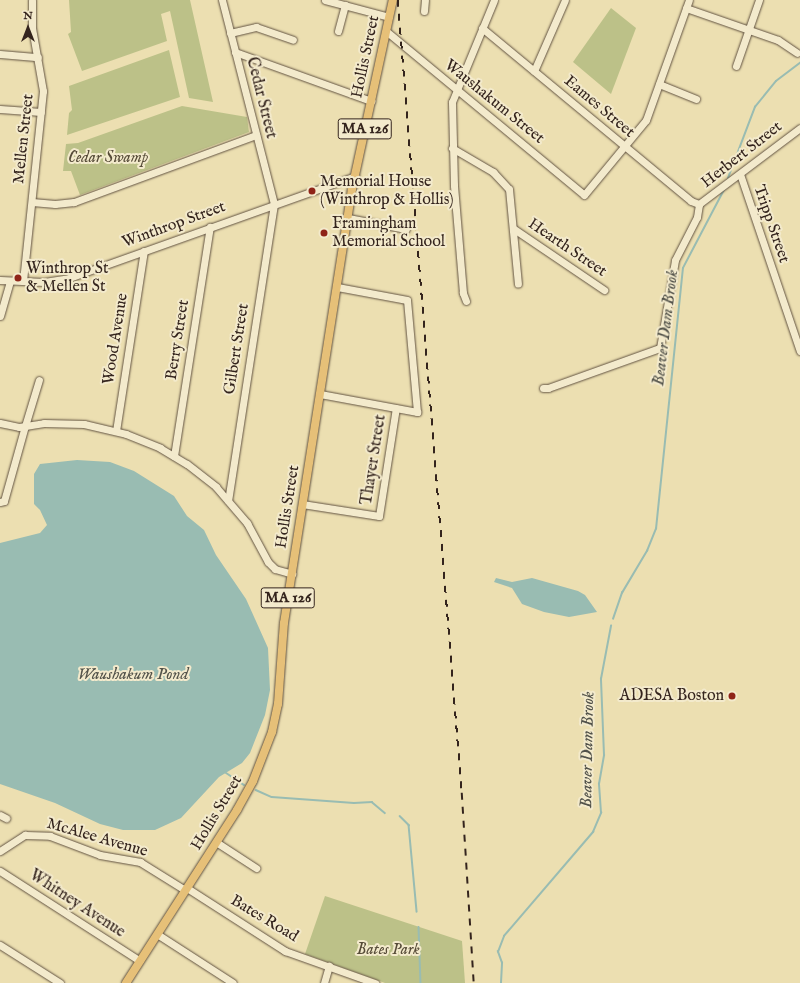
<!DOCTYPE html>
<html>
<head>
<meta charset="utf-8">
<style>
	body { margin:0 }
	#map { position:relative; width:800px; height:983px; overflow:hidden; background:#ecdfb1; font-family:"IM FELL English",serif }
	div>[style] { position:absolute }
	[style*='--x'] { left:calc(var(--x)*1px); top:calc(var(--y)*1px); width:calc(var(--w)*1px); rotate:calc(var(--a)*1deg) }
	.green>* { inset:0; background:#bcc188 }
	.water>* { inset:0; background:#99bcb2 }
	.stream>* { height:1.5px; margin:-0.75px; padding:0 0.75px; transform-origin:0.75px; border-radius:0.75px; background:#99bcb2 }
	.roads { filter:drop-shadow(0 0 1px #625342) drop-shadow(0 0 1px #625342) }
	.minor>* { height:7px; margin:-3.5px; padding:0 3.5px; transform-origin:3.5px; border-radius:3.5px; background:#f3eacc }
	.major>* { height:8px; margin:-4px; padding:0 4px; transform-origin:4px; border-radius:4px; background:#e6c078 }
	.rail>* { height:1.5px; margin-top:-0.75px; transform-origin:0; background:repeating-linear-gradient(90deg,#34241d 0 7px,transparent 0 14px) }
	.dots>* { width:11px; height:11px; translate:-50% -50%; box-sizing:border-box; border:2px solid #f3eacc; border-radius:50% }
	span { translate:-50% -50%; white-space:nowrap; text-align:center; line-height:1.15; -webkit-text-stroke:4px #f3eacc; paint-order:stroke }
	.shield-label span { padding:1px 3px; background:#f3eacc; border:1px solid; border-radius:3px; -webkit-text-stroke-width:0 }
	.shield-label { font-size:15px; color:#34241d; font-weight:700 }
	.street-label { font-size:16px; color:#34241d }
	.park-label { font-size:16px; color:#564b38; font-style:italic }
	.poi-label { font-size:16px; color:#34241d }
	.left { translate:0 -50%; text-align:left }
	.right { translate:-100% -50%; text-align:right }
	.water-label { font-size:17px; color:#52524a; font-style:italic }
	.north { position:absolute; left:8px; top:8px; width:40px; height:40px; -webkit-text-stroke:3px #f3eacc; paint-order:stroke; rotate:0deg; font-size:11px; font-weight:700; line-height:16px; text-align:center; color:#34241d }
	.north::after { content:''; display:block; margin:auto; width:14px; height:18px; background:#34241d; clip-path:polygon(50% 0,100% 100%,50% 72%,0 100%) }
</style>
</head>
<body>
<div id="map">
	<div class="green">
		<div style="clip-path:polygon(69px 0,190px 0,213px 102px,189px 98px,170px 11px,161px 14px,167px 41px,82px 71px,68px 34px,71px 32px)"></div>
		<div style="clip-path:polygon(611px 8px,636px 28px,611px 94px,573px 62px)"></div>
		<div style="clip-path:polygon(169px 50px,180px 97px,67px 135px,69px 113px,72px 110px,69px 86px)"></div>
		<div style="clip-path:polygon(182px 106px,247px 117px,249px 132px,80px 195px,71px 171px,63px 171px,66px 144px,78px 143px)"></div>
		<div style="clip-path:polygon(325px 896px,462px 941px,465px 983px,385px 983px,305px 954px)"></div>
	</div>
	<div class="water">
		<div style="clip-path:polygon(77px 460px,110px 462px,134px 471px,174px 496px,187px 516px,204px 530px,216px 555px,246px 599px,268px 648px,270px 690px,265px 715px,250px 753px,242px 763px,219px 777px,181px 818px,155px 830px,123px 830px,100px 824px,55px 803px,0 784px,0 543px,40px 533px,47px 525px,40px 510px,34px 504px,34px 474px,40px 464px)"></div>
		<div style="clip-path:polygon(496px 578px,512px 582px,532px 578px,578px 591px,585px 595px,597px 612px,569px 617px,544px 612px,522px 604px,512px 588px,494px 582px)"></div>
	</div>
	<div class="stream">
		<div style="--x:728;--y:178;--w:76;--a:-69.2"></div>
		<div style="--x:755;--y:107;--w:33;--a:-51"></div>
		<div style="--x:776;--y:81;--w:30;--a:-37"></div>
		<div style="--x:613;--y:619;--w:28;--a:-71"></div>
		<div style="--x:622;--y:593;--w:49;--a:-59.2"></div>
		<div style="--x:647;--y:551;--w:24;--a:-68"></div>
		<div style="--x:656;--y:529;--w:262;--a:-84.1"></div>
		<div style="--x:683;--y:268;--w:90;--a:-62.3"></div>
		<div style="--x:225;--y:772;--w:23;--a:34"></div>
		<div style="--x:256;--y:790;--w:17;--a:24"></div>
		<div style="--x:272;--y:797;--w:82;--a:4.2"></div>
		<div style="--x:354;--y:803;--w:18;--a:-3"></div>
		<div style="--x:372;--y:802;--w:17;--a:40"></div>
		<div style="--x:400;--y:816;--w:13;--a:45"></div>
		<div style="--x:409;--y:825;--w:87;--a:84.7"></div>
		<div style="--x:419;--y:927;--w:56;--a:88"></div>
		<div style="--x:501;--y:983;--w:20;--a:-87"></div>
		<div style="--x:502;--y:963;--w:12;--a:-110"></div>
		<div style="--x:498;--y:952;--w:17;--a:-69"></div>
		<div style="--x:504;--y:936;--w:137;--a:-49.4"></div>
		<div style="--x:593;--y:832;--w:21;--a:-67"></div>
		<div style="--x:601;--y:813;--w:29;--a:-94"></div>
		<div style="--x:599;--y:784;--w:29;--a:-80"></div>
		<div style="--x:604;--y:755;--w:76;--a:-92.3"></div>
		<div style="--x:601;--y:679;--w:54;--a:-79.3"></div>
	</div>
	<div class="roads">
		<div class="minor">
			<div style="--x:222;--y:0;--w:211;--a:75.7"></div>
			<div style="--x:274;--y:204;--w:300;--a:98.8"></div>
			<div style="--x:325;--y:0;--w:66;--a:14.9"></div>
			<div style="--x:686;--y:8;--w:97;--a:19.2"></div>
			<div style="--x:778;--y:40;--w:23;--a:34"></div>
			<div style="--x:424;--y:11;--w:11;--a:-85"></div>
			<div style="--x:482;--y:28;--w:271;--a:39.6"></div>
			<div style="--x:691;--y:201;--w:9;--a:21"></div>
			<div style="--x:338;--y:31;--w:27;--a:-75"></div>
			<div style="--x:386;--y:31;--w:257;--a:39.6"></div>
			<div style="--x:584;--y:195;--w:97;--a:-50.4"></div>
			<div style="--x:646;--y:120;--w:127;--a:-70.3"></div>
			<div style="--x:230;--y:33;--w:27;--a:-13"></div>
			<div style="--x:256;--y:27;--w:39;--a:19"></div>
			<div style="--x:235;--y:52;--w:145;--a:19.8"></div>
			<div style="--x:0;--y:54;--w:38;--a:5"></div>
			<div style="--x:736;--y:66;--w:70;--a:-70.8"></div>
			<div style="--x:534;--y:71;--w:77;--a:-66.4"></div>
			<div style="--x:659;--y:84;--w:40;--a:22"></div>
			<div style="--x:0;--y:109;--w:41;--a:4.2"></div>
			<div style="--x:452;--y:148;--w:48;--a:30.3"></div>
			<div style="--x:493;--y:172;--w:23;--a:47"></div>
			<div style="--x:509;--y:189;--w:95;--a:84.6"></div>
			<div style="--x:740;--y:174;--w:187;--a:71.3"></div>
			<div style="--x:32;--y:202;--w:23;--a:5"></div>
			<div style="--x:55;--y:204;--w:19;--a:-6"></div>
			<div style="--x:74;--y:202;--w:194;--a:-20.2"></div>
			<div style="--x:699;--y:204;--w:126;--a:-37"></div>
			<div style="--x:348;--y:218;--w:59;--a:10.7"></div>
			<div style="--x:514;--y:229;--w:109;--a:34.1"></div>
			<div style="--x:0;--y:280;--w:44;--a:2.6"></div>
			<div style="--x:44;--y:282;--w:25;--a:-9"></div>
			<div style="--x:69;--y:278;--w:304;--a:-19.6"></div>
			<div style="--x:23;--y:281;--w:191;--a:-84"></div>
			<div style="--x:43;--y:91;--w:64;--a:-99.9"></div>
			<div style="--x:32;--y:28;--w:28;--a:-90"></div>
			<div style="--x:466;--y:301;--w:9;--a:-111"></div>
			<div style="--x:463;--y:293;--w:108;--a:-94.8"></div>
			<div style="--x:454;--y:185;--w:83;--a:-91.4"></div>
			<div style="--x:452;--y:102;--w:110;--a:-67.6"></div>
			<div style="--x:0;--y:316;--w:36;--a:-74"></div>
			<div style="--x:543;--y:388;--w:5;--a:0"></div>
			<div style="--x:548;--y:388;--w:119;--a:-19.7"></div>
			<div style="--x:660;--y:348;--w:89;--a:-80.3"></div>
			<div style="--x:675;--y:260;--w:48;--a:-62.9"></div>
			<div style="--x:697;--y:217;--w:13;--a:-81"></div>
			<div style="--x:320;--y:394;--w:99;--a:10.5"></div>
			<div style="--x:417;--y:412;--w:112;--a:-95.1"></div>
			<div style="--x:407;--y:300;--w:71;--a:-169.5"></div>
			<div style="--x:0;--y:423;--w:19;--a:12"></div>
			<div style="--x:19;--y:427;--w:25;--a:-9"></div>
			<div style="--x:44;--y:423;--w:40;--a:1.4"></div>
			<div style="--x:84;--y:424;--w:43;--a:13.4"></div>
			<div style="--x:126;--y:434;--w:37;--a:22"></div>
			<div style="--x:160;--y:448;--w:31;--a:31"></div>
			<div style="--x:187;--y:464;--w:37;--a:38"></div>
			<div style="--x:216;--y:487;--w:48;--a:49.3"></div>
			<div style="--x:247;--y:523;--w:44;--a:61.7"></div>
			<div style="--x:268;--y:562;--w:10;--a:45"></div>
			<div style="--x:275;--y:569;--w:18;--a:16"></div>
			<div style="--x:25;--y:426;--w:48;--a:-73.1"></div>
			<div style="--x:116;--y:431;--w:182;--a:-81.2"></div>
			<div style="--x:174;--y:456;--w:232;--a:-81.1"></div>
			<div style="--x:0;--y:502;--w:4;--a:-14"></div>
			<div style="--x:4;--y:501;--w:78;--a:-74.4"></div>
			<div style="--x:302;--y:504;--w:78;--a:8.9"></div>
			<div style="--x:379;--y:516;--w:109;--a:-81.1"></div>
			<div style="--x:0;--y:815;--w:7;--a:27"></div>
			<div style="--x:216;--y:842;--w:48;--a:33"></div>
			<div style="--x:0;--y:851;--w:30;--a:-33"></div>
			<div style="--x:25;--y:835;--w:25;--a:2"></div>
			<div style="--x:50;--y:836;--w:53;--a:20.8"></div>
			<div style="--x:100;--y:855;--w:41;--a:9.9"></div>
			<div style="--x:140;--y:862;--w:53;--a:31.9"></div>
			<div style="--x:0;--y:871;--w:166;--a:32.7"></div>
			<div style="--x:187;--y:888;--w:117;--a:32.7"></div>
			<div style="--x:285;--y:951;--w:96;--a:19.6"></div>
			<div style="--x:157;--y:934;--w:90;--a:32.8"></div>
			<div style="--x:0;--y:945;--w:71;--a:32.3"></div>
			<div style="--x:324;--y:983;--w:18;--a:-74"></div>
		</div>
		<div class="major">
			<div style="--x:126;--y:983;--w:206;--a:-57.3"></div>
			<div style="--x:237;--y:810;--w:33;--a:-61"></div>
			<div style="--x:253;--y:781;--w:53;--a:-68.8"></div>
			<div style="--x:272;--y:732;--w:29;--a:-78"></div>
			<div style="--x:278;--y:704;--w:81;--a:-85.8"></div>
			<div style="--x:284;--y:623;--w:439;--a:-81.1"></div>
			<div style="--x:352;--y:189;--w:193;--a:-77.8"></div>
		</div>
	</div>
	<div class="rail">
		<div style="--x:398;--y:0;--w:796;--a:85.39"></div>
		<div style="--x:462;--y:793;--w:190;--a:86.4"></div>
	</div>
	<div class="dots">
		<div style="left:312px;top:191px;background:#8f2418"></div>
		<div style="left:324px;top:233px;background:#8f2418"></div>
		<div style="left:18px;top:278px;background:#8f2418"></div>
		<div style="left:732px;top:696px;background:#8f2418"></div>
	</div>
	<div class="shield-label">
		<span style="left:365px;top:129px">MA 126</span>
		<span style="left:288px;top:598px">MA 126</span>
	</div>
	<div class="street-label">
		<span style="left:366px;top:57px;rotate:-78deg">Hollis Street</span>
		<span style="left:261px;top:98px;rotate:76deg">Cedar Street</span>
		<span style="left:494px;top:102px;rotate:39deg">Waushakum Street</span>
		<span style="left:599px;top:107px;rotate:40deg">Eames Street</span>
		<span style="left:24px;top:139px;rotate:-84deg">Mellen Street</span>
		<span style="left:742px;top:155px;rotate:-38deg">Herbert Street</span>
		<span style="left:771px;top:224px;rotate:71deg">Tripp Street</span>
		<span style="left:174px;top:225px;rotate:-20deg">Winthrop Street</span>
		<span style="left:567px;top:248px;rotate:34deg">Hearth Street</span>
		<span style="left:116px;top:339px;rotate:-81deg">Wood Avenue</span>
		<span style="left:178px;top:340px;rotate:-81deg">Berry Street</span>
		<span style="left:237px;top:349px;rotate:-81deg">Gilbert Street</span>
		<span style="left:374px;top:460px;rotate:-81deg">Thayer Street</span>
		<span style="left:288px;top:507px;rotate:-81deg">Hollis Street</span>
		<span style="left:217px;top:813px;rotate:-59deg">Hollis Street</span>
		<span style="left:97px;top:838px;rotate:16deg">McAlee Avenue</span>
		<span style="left:77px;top:904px;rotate:33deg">Whitney Avenue</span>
		<span style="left:264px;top:919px;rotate:31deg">Bates Road</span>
	</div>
	<div class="park-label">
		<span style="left:108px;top:158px">Cedar Swamp</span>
		<span style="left:388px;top:950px">Bates Park</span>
	</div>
	<div class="poi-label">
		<span class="left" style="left:320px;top:191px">Memorial House<br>(Winthrop &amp; Hollis)</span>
		<span class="left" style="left:332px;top:233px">Framingham<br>Memorial School</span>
		<span class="left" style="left:26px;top:278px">Winthrop St<br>&amp; Mellen St</span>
		<span class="right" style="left:724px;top:696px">ADESA Boston</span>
	</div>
	<div class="water-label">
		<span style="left:666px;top:328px;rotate:-83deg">Beaver Dam Brook</span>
		<span style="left:133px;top:675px">Waushakum Pond</span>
		<span style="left:588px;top:750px;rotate:-89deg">Beaver Dam Brook</span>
	</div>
	<div class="north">N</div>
</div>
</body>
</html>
